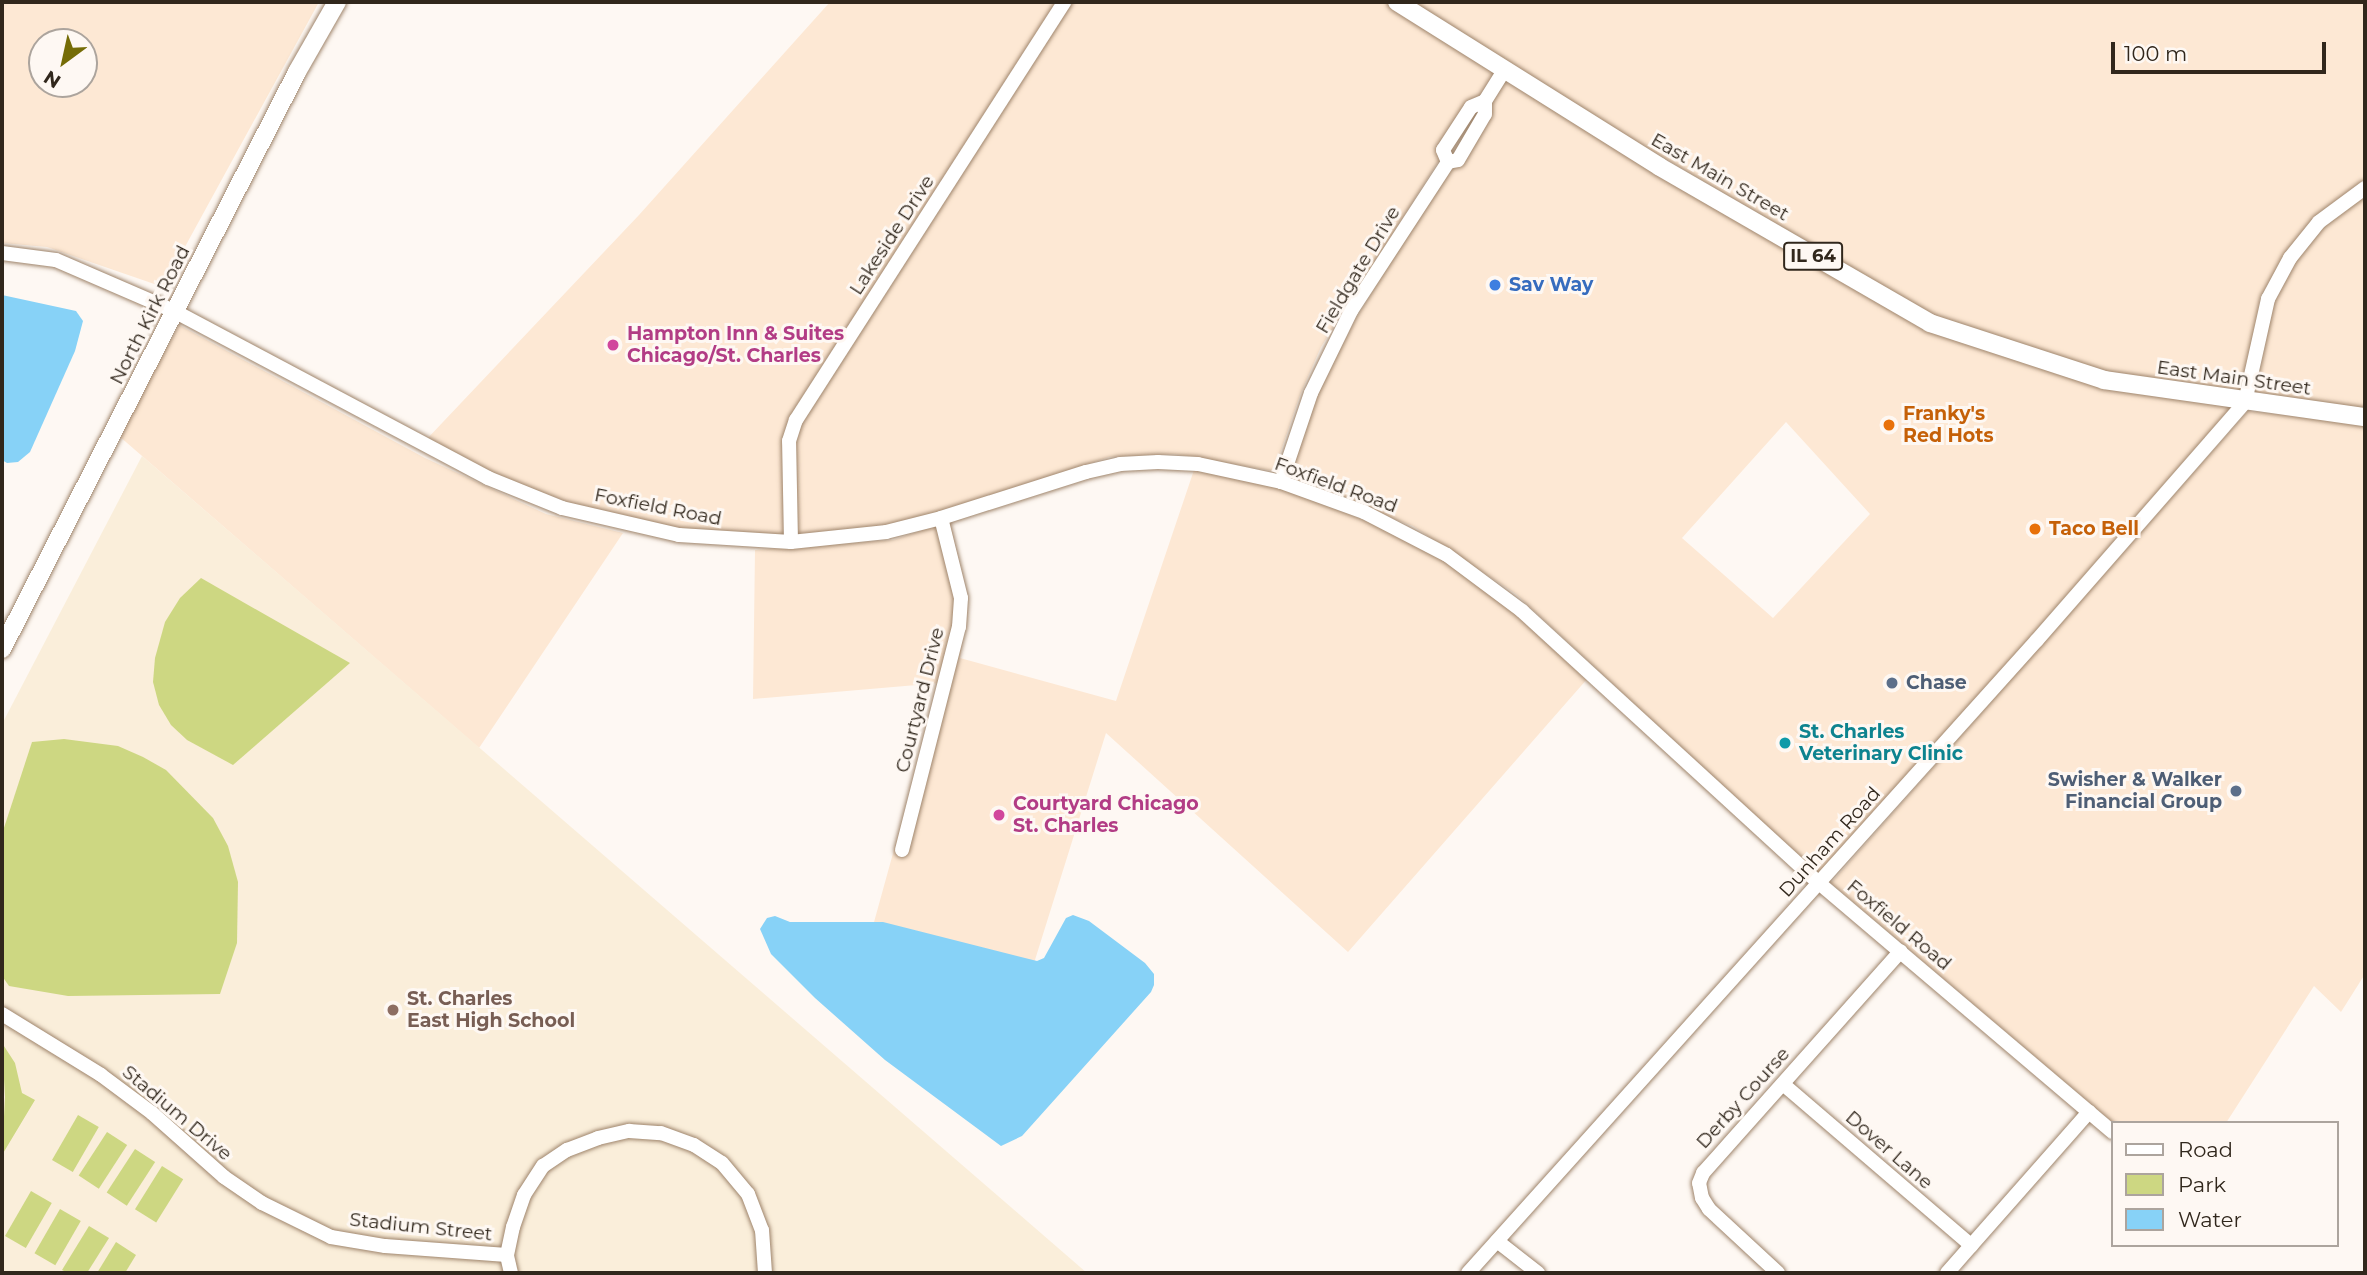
<!DOCTYPE html>
<html>
<head>
<meta charset="utf-8">
<style>
	body { margin:0 }
	#map { position:relative; width:2367px; height:1275px; overflow:hidden; background:#fef8f3; font-family:Montserrat,sans-serif }
	div>[style] { position:absolute }
	[style*='--x'] { left:calc(var(--x)*1px); top:calc(var(--y)*1px); width:calc(var(--w)*1px); rotate:calc(var(--a)*1deg) }
	.built>* { inset:0; background:#fde8d4 }
	.education>* { inset:0; background:#faeeda }
	.green>* { inset:0; background:#cdd782; transform-origin:0 0 }
	.water>* { inset:0; background:#87d2f7 }
	.roads { filter:drop-shadow(0 0 2px #9e846b) drop-shadow(0 0 2px #9e846b) }
	.minor>* { height:14px; margin:-7px; padding:0 7px; transform-origin:7px; border-radius:7px; background:#fff }
	.major>* { height:18px; margin:-9px; padding:0 9px; transform-origin:9px; border-radius:9px; background:#fff }
	.dots>* { width:19px; height:19px; translate:-50% -50%; box-sizing:border-box; border:4px solid #fef8f3; border-radius:50% }
	span { translate:-50% -50%; white-space:nowrap; text-align:center; line-height:1.15; -webkit-text-stroke:6px #fef8f3; paint-order:stroke }
	.shield-label span { padding:2px 5px; background:#fef8f3; border:2px solid; border-radius:5px; -webkit-text-stroke-width:0 }
	.shield-label { font-size:18px; color:#31271c; font-weight:700 }
	.street-label { font-size:19px; color:#31271c }
	.shop-label { font-size:19px; color:#366cbe; font-weight:700 }
	.left { translate:0 -50%; text-align:left }
	.hotel-label { font-size:19px; color:#b23c85; font-weight:700 }
	.food-label { font-size:19px; color:#c56008; font-weight:700 }
	.service-label { font-size:19px; color:#4e5e75; font-weight:700 }
	.right { translate:-100% -50%; text-align:right }
	.culture-label { font-size:19px; color:#0d838f; font-weight:700 }
	.education-label { font-size:19px; color:#785e54; font-weight:700 }
	.frame { position:absolute; inset:0; border:4px solid #31271c; pointer-events:none }
	.legend { position:absolute; left:2111px; top:1121px; width:228px; height:126px; box-sizing:border-box; background:#fef8f3; border:2px solid #aca49d; margin:0; padding:9px 12px; list-style:none; font-size:21px; color:#31271c }
	.legend li { display:flex; align-items:center; gap:14px; height:35px }
	.legend b { width:35px; border:2px solid #aca49d }
	.north { position:absolute; left:28px; top:28px; width:70px; height:70px; box-sizing:border-box; background:#fef8f3; border:2px solid #aca49d; border-radius:50%; rotate:213deg; font-size:19px; font-weight:700; line-height:28px; text-align:center; color:#31271c }
	.north::after { content:''; display:block; margin:auto; width:24px; height:32px; background:#756c06; clip-path:polygon(50% 0,100% 100%,50% 72%,0 100%) }
	.scale { position:absolute; left:2111px; top:42px; width:215px; height:32px; box-sizing:border-box; border:4px solid #31271c; border-top:0; padding-left:9px; font-size:21px; line-height:24px; white-space:nowrap; color:#31271c; -webkit-text-stroke:5px #fef8f3; paint-order:stroke }
</style>
</head>
<body>
<div id="map">
	<div class="built">
		<div style="clip-path:polygon(evenodd,2px 2px,319px 2px,163px 287px,47px 247px,2px 243px,2px 2px,42px 42px,84px 42px,84px 84px,42px 84px,42px 42px)"></div>
		<div style="clip-path:polygon(830px 2px,1060px 2px,878px 306px,1071px 2px,1386px 2px,1496px 70px,1321px 347px,1300px 395px,1274px 471px,1175px 454px,1109px 457px,980px 500px,884px 527px,785px 536px,681px 531px,591px 511px,482px 469px,425px 441px,639px 215px)"></div>
		<div style="clip-path:polygon(1413px 2px,2365px 2px,2365px 181px,2315px 219px,2285px 256px,2260px 297px,2245px 402px,2105px 373px,1931px 314px,1618px 131px)"></div>
		<div style="clip-path:polygon(evenodd,1505px 78px,1928px 330px,2233px 407px,2008px 664px,1818px 874px,1516px 594px,1413px 526px,1288px 479px,1316px 398px,1355px 320px,1505px 78px,1786px 422px,1870px 514px,1773px 618px,1682px 538px,1786px 422px)"></div>
		<div style="clip-path:polygon(2365px 195px,2365px 412px,2254px 398px,2274px 303px,2298px 258px,2323px 228px)"></div>
		<div style="clip-path:polygon(179px 325px,425px 458px,546px 514px,623px 533px,479px 748px,119px 436px)"></div>
		<div style="clip-path:polygon(2248px 411px,2365px 424px,2365px 974px,2341px 1012px,2314px 986px,2226px 1123px,2113px 1123px,1831px 883px)"></div>
		<div style="clip-path:polygon(1194px 470px,1275px 486px,1397px 533px,1449px 563px,1500px 599px,1588px 678px,1348px 952px,1106px 733px,1029px 979px,871px 933px,940px 683px,753px 699px,755px 550px,893px 540px,950px 521px,968px 602px,960px 658px,1116px 701px)"></div>
	</div>
	<div class="education">
		<div style="clip-path:polygon(142px 456px,1087px 1273px,2px 1273px,2px 724px)"></div>
	</div>
	<div class="green">
		<div style="clip-path:polygon(201px 578px,350px 663px,233px 765px,187px 740px,171px 725px,159px 705px,153px 682px,155px 658px,165px 622px,180px 598px)"></div>
		<div style="clip-path:polygon(64px 739px,118px 746px,143px 757px,166px 770px,213px 818px,228px 846px,238px 882px,237px 943px,220px 994px,68px 996px,9px 986px,2px 976px,2px 834px,32px 742px)"></div>
		<div style="clip-path:polygon(2px 1043px,15px 1063px,22px 1093px,35px 1100px,2px 1155px,5px 1097px)"></div>
		<div style="left:78px;top:1115px;width:24px;height:52px;rotate:30deg"></div>
		<div style="left:107px;top:1132px;width:24px;height:52px;rotate:33deg"></div>
		<div style="left:135px;top:1149px;width:24px;height:52px;rotate:33deg"></div>
		<div style="left:162px;top:1166px;width:25px;height:51px;rotate:32deg"></div>
		<div style="left:31px;top:1191px;width:24px;height:52px;rotate:30deg"></div>
		<div style="left:60px;top:1209px;width:24px;height:51px;rotate:30deg"></div>
		<div style="clip-path:polygon(89px 1226px,109px 1238px,87px 1273px,68px 1273px,62px 1270px)"></div>
		<div style="clip-path:polygon(116px 1242px,136px 1255px,125px 1273px,97px 1273px)"></div>
	</div>
	<div class="water">
		<div style="clip-path:polygon(2px 295px,76px 311px,83px 321px,75px 351px,30px 452px,18px 462px,7px 463px,2px 460px)"></div>
		<div style="clip-path:polygon(1073px 915px,1089px 921px,1145px 963px,1154px 974px,1154px 985px,1151px 992px,1022px 1136px,1001px 1146px,885px 1060px,815px 998px,771px 954px,760px 929px,767px 918px,775px 916px,790px 922px,883px 922px,1037px 961px,1044px 958px,1066px 918px)"></div>
	</div>
	<div class="roads">
		<div class="minor">
			<div style="--x:1448;--y:162;--w:13;--a:-113"></div>
			<div style="--x:1443;--y:150;--w:51;--a:-56.9"></div>
			<div style="--x:1471;--y:107;--w:15;--a:-23"></div>
			<div style="--x:2;--y:253;--w:54;--a:7.4"></div>
			<div style="--x:56;--y:260;--w:131;--a:23.4"></div>
			<div style="--x:176;--y:312;--w:353;--a:28"></div>
			<div style="--x:488;--y:478;--w:80;--a:22.1"></div>
			<div style="--x:562;--y:508;--w:120;--a:13"></div>
			<div style="--x:679;--y:535;--w:112;--a:3.6"></div>
			<div style="--x:791;--y:542;--w:96;--a:-6"></div>
			<div style="--x:886;--y:532;--w:57;--a:-14.3"></div>
			<div style="--x:941;--y:518;--w:152;--a:-17.6"></div>
			<div style="--x:1086;--y:472;--w:35;--a:-13"></div>
			<div style="--x:1120;--y:464;--w:38;--a:-3"></div>
			<div style="--x:1158;--y:462;--w:40;--a:2.9"></div>
			<div style="--x:1198;--y:464;--w:85;--a:12.2"></div>
			<div style="--x:1281;--y:482;--w:88;--a:19.9"></div>
			<div style="--x:1364;--y:512;--w:93;--a:27.4"></div>
			<div style="--x:1447;--y:555;--w:94;--a:36.7"></div>
			<div style="--x:1522;--y:611;--w:403;--a:42.5"></div>
			<div style="--x:1819;--y:883;--w:385;--a:40.3"></div>
			<div style="--x:1281;--y:482;--w:94;--a:-71.4"></div>
			<div style="--x:1311;--y:393;--w:91;--a:-64"></div>
			<div style="--x:1351;--y:311;--w:178;--a:-56.9"></div>
			<div style="--x:1448;--y:162;--w:10;--a:-11"></div>
			<div style="--x:1458;--y:160;--w:53;--a:-59.6"></div>
			<div style="--x:1485;--y:114;--w:13;--a:-90"></div>
			<div style="--x:1485;--y:101;--w:38;--a:-58"></div>
			<div style="--x:791;--y:542;--w:101;--a:-91.1"></div>
			<div style="--x:789;--y:441;--w:22;--a:-72"></div>
			<div style="--x:796;--y:420;--w:497;--a:-57.3"></div>
			<div style="--x:902;--y:850;--w:230;--a:-75.7"></div>
			<div style="--x:959;--y:627;--w:29;--a:-86"></div>
			<div style="--x:961;--y:598;--w:82;--a:-104"></div>
			<div style="--x:2;--y:1014;--w:116;--a:31.6"></div>
			<div style="--x:101;--y:1075;--w:64;--a:36.7"></div>
			<div style="--x:152;--y:1113;--w:96;--a:41.6"></div>
			<div style="--x:224;--y:1177;--w:46;--a:34.4"></div>
			<div style="--x:262;--y:1203;--w:77;--a:26.2"></div>
			<div style="--x:331;--y:1237;--w:55;--a:9.5"></div>
			<div style="--x:385;--y:1246;--w:122;--a:4.2"></div>
			<div style="--x:1783;--y:1084;--w:248;--a:40.6"></div>
			<div style="--x:1497;--y:1241;--w:52;--a:38"></div>
			<div style="--x:511;--y:1273;--w:18;--a:-103"></div>
			<div style="--x:507;--y:1255;--w:29;--a:-78"></div>
			<div style="--x:513;--y:1227;--w:34;--a:-71"></div>
			<div style="--x:524;--y:1195;--w:35;--a:-57"></div>
			<div style="--x:543;--y:1166;--w:29;--a:-34"></div>
			<div style="--x:567;--y:1150;--w:33;--a:-21"></div>
			<div style="--x:598;--y:1138;--w:32;--a:-13"></div>
			<div style="--x:629;--y:1131;--w:32;--a:4"></div>
			<div style="--x:661;--y:1133;--w:35;--a:20"></div>
			<div style="--x:694;--y:1145;--w:33;--a:33"></div>
			<div style="--x:722;--y:1163;--w:40;--a:50"></div>
			<div style="--x:748;--y:1194;--w:39;--a:69"></div>
			<div style="--x:762;--y:1230;--w:43;--a:86"></div>
			<div style="--x:1468;--y:1273;--w:851;--a:-48.05"></div>
			<div style="--x:2037;--y:640;--w:316;--a:-48.8"></div>
			<div style="--x:2245;--y:402;--w:106;--a:-77.4"></div>
			<div style="--x:2268;--y:299;--w:47;--a:-61.8"></div>
			<div style="--x:2290;--y:258;--w:46;--a:-51.1"></div>
			<div style="--x:2319;--y:222;--w:57;--a:-36.5"></div>
			<div style="--x:1778;--y:1273;--w:94;--a:-137.2"></div>
			<div style="--x:1709;--y:1209;--w:13;--a:-122"></div>
			<div style="--x:1702;--y:1198;--w:15;--a:-101"></div>
			<div style="--x:1699;--y:1183;--w:11;--a:-68"></div>
			<div style="--x:1703;--y:1173;--w:297;--a:-48.3"></div>
			<div style="--x:1947;--y:1273;--w:215;--a:-48.6"></div>
		</div>
		<div class="major">
			<div style="--x:1397;--y:2;--w:310;--a:32.1"></div>
			<div style="--x:1660;--y:167;--w:312;--a:30"></div>
			<div style="--x:1930;--y:323;--w:183;--a:18.1"></div>
			<div style="--x:2104;--y:380;--w:264;--a:8.1"></div>
			<div style="--x:2;--y:649;--w:648;--a:-62.92"></div>
			<div style="--x:297;--y:72;--w:81;--a:-60.3"></div>
		</div>
	</div>
	<div class="dots">
		<div style="left:1495px;top:285px;background:#3f7fe0"></div>
		<div style="left:613px;top:345px;background:#d1479c"></div>
		<div style="left:1889px;top:425px;background:#e8710a"></div>
		<div style="left:2035px;top:529px;background:#e8710a"></div>
		<div style="left:1892px;top:683px;background:#5c6f8a"></div>
		<div style="left:1785px;top:743px;background:#0f9aa8"></div>
		<div style="left:2236px;top:791px;background:#5c6f8a"></div>
		<div style="left:999px;top:815px;background:#d1479c"></div>
		<div style="left:393px;top:1010px;background:#8d6e63"></div>
	</div>
	<div class="shield-label">
		<span style="left:1813px;top:256px">IL 64</span>
	</div>
	<div class="street-label">
		<span style="left:1720px;top:177px;rotate:30deg">East Main Street</span>
		<span style="left:892px;top:235px;rotate:-57deg">Lakeside Drive</span>
		<span style="left:1358px;top:270px;rotate:-59deg">Fieldgate Drive</span>
		<span style="left:150px;top:315px;rotate:-63deg">North Kirk Road</span>
		<span style="left:2234px;top:378px;rotate:8deg">East Main Street</span>
		<span style="left:1336px;top:485px;rotate:20deg">Foxfield Road</span>
		<span style="left:658px;top:507px;rotate:11deg">Foxfield Road</span>
		<span style="left:920px;top:700px;rotate:-76deg">Courtyard Drive</span>
		<span style="left:1830px;top:842px;rotate:-48deg">Dunham Road</span>
		<span style="left:1899px;top:925px;rotate:40deg">Foxfield Road</span>
		<span style="left:1743px;top:1098px;rotate:-48deg">Derby Course</span>
		<span style="left:177px;top:1113px;rotate:40deg">Stadium Drive</span>
		<span style="left:1889px;top:1150px;rotate:41deg">Dover Lane</span>
		<span style="left:421px;top:1227px;rotate:6deg">Stadium Street</span>
	</div>
	<div class="shop-label">
		<span class="left" style="left:1509px;top:285px">Sav Way</span>
	</div>
	<div class="hotel-label">
		<span class="left" style="left:627px;top:345px">Hampton Inn &amp; Suites<br>Chicago/St. Charles</span>
		<span class="left" style="left:1013px;top:815px">Courtyard Chicago<br>St. Charles</span>
	</div>
	<div class="food-label">
		<span class="left" style="left:1903px;top:425px">Franky's<br>Red Hots</span>
		<span class="left" style="left:2049px;top:529px">Taco Bell</span>
	</div>
	<div class="service-label">
		<span class="left" style="left:1906px;top:683px">Chase</span>
		<span class="right" style="left:2222px;top:791px">Swisher &amp; Walker<br>Financial Group</span>
	</div>
	<div class="culture-label">
		<span class="left" style="left:1799px;top:743px">St. Charles<br>Veterinary Clinic</span>
	</div>
	<div class="education-label">
		<span class="left" style="left:407px;top:1010px">St. Charles<br>East High School</span>
	</div>
	<div class="frame"></div>
	<ul class="legend">
	<li><b style="height:9px;background:#fff"></b>Road</li>
	<li><b style="height:19px;background:#cdd782"></b>Park</li>
	<li><b style="height:19px;background:#87d2f7"></b>Water</li>
	</ul>
	<div class="north">N</div>
	<div class="scale">100 m</div>
</div>
</body>
</html>
